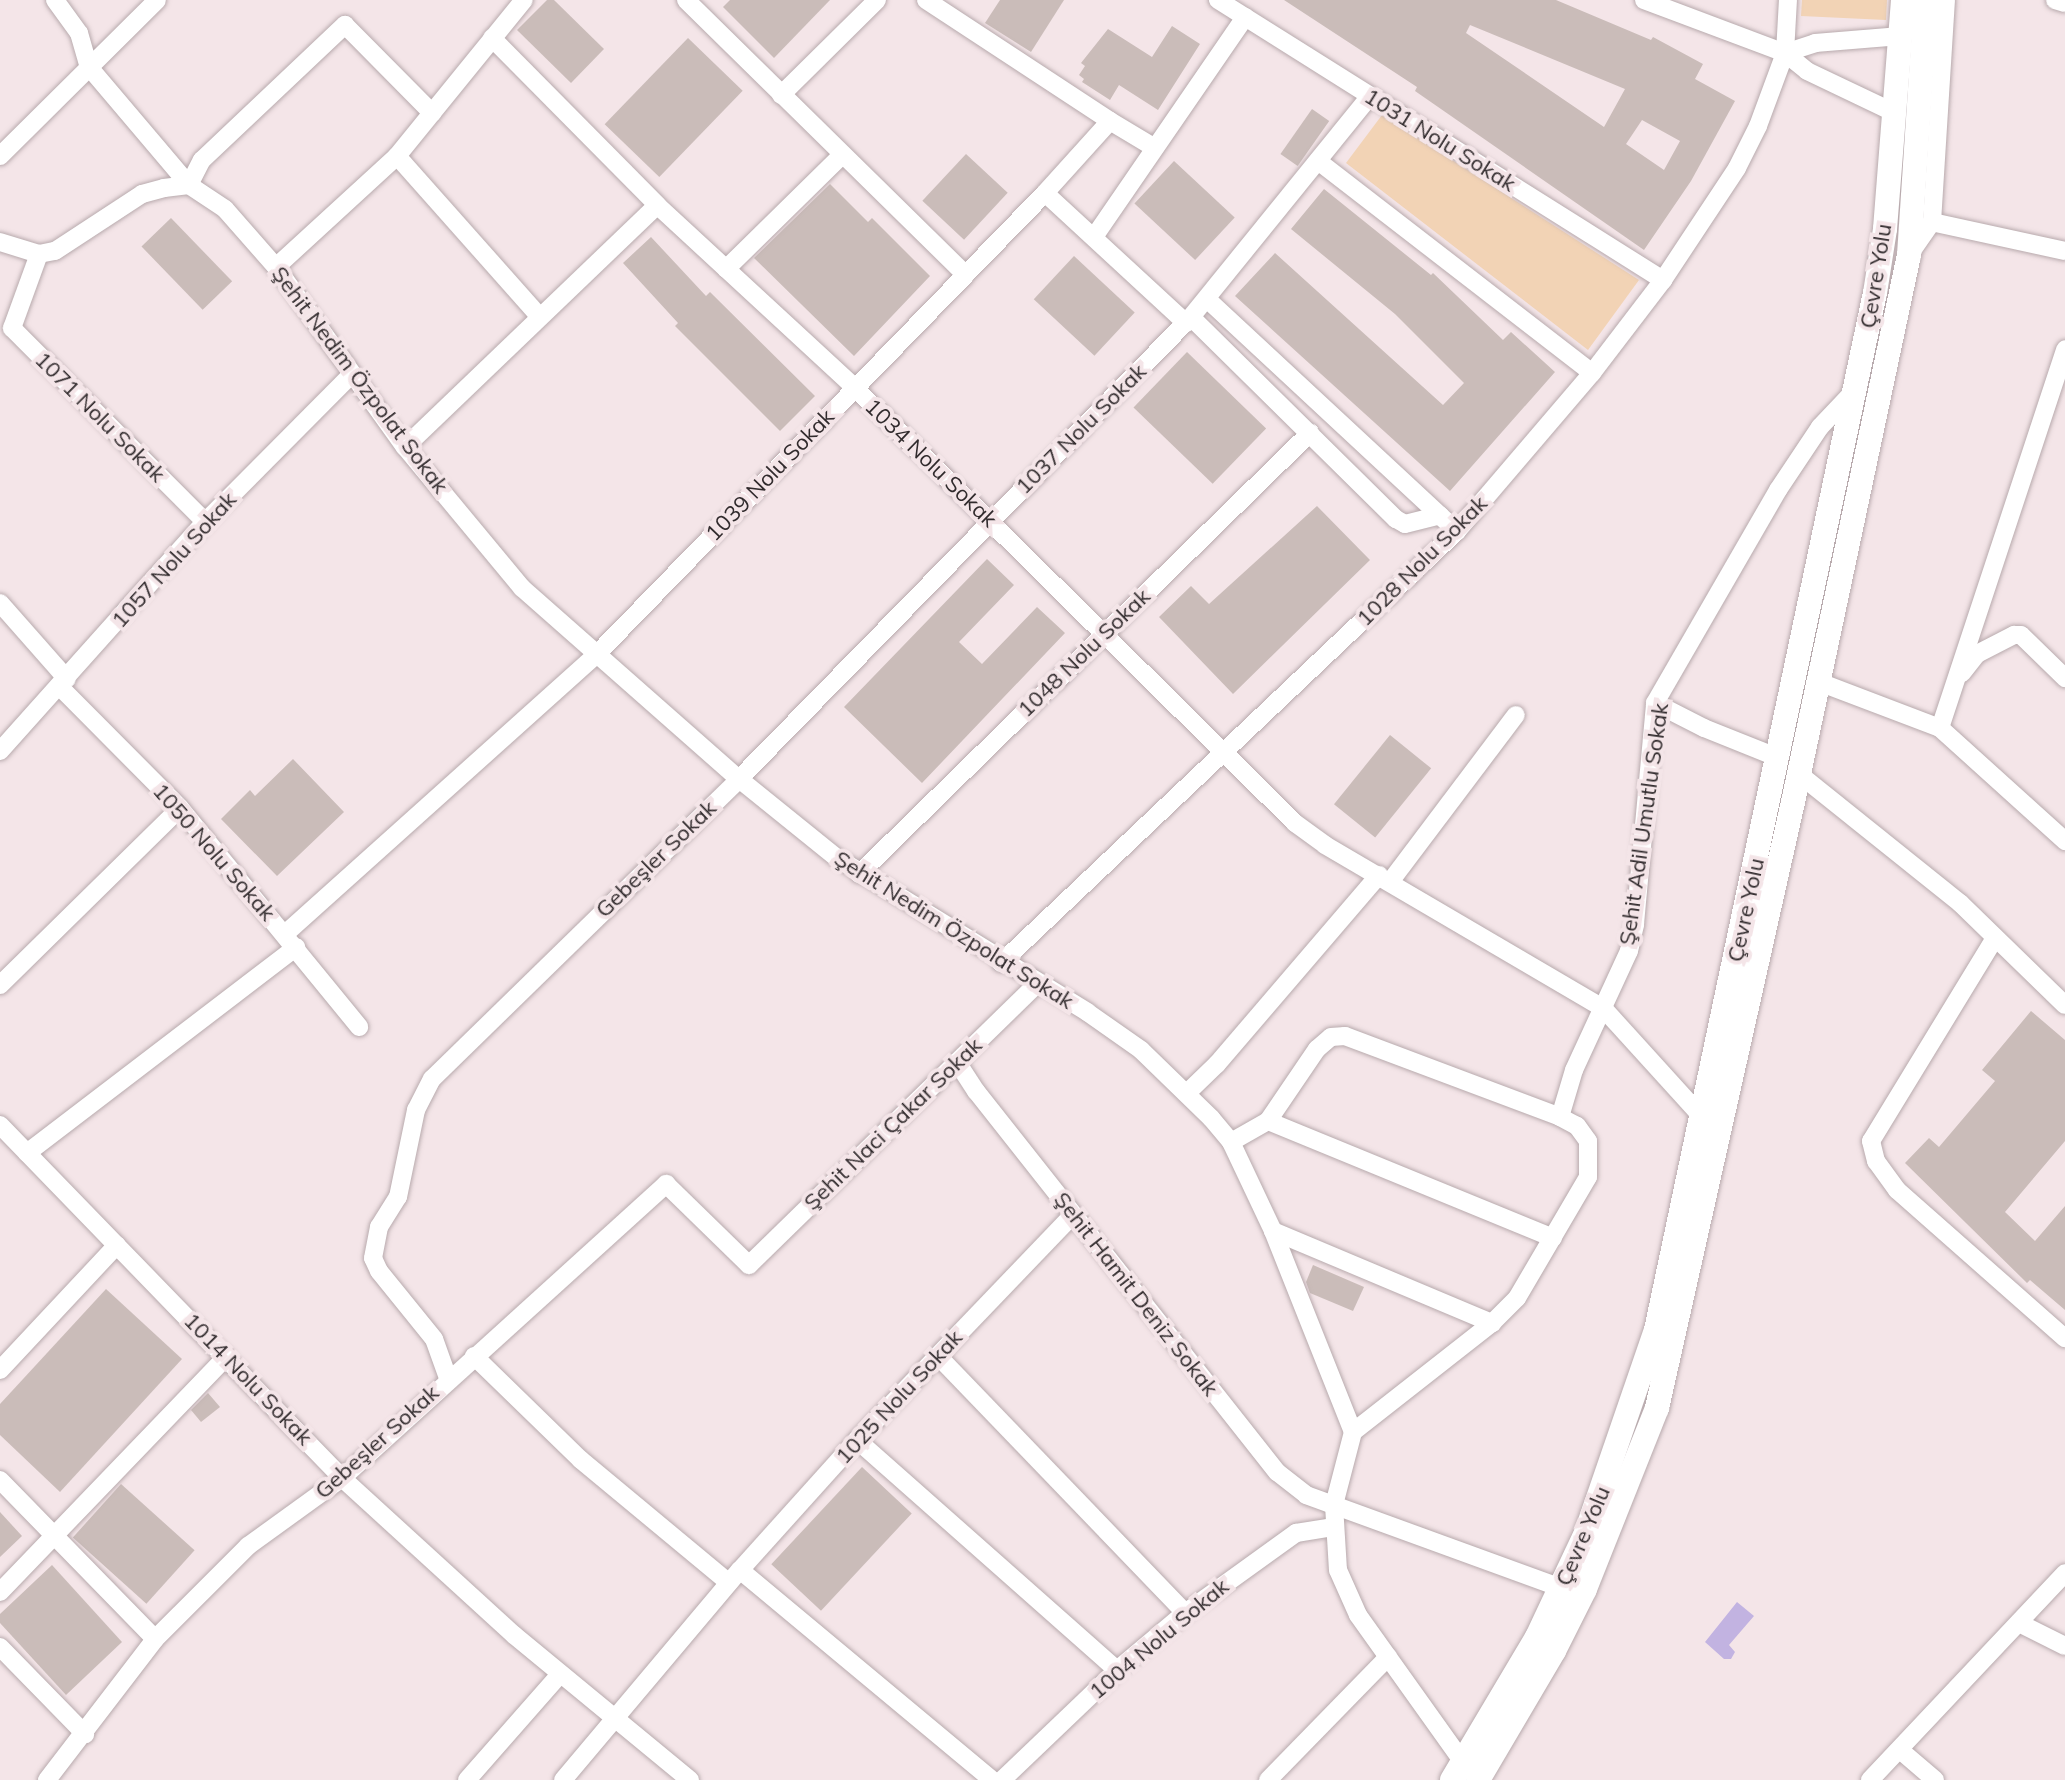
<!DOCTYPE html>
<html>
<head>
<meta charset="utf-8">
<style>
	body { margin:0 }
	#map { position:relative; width:2065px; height:1780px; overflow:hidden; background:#f4e5e8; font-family:Mulish,sans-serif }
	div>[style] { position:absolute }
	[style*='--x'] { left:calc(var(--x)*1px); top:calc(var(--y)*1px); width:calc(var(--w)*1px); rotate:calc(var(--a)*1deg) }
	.green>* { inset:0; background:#f2d3b5 }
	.water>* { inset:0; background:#c2b3e1 }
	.building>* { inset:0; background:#cabcb9; transform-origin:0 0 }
	.roads { filter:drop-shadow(0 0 2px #b8aaad) drop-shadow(0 0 2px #b8aaad) }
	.minor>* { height:18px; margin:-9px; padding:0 9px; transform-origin:9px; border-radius:9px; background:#fff }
	.major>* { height:24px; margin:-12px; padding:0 12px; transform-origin:12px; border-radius:12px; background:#fff }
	span { translate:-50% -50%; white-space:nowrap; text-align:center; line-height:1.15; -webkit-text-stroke:8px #f4e5e8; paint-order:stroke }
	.street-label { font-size:22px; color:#312b2d }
</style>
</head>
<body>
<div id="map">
	<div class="green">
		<div style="clip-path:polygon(1802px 0,1887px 0,1886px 20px,1801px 16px)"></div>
		<div style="clip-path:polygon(1382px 115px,1639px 280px,1588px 350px,1346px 163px)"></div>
	</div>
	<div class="water">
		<div style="clip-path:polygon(1737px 1602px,1754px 1616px,1729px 1645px,1735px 1652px,1731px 1659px,1724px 1659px,1705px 1642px)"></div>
	</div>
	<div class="building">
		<div style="clip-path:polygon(547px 0,554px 0,604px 49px,571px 83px,517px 30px)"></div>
		<div style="clip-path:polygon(730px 0,830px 0,774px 58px,723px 7px)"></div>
		<div style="clip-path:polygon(1000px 0,1064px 0,1031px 52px,985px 23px)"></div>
		<div style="clip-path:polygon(evenodd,1284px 0,1556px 0,1651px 40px,1653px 37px,1703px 64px,1695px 79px,1735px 101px,1691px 181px,1644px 250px,1415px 91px,1417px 87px,1284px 0,1470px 25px,1625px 89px,1604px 127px,1466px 33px,1470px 25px,1284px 0,1642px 120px,1680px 141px,1664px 170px,1626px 144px,1642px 120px)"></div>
		<div style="clip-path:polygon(1172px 26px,1200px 44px,1158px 110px,1119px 85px,1110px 100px,1082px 82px,1084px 79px,1079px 75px,1085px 66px,1081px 63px,1108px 29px,1152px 57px)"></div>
		<div style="left:688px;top:38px;width:76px;height:120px;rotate:44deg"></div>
		<div style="left:1312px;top:109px;width:21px;height:55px;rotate:35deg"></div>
		<div style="left:966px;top:154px;width:57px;height:64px;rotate:43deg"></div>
		<div style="left:1174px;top:161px;width:83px;height:58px;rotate:43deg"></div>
		<div style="clip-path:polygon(830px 184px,868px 222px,872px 218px,930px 276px,854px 356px,754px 258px)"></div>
		<div style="clip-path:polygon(1324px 189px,1431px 275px,1433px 273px,1503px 340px,1511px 332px,1555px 372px,1450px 491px,1235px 296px,1275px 253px,1443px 405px,1464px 383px,1395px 314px,1291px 229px)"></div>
		<div style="left:171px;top:218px;width:88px;height:41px;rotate:46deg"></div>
		<div style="clip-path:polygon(651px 237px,706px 296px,710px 292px,815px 396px,780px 431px,675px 326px,678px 323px,623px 263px)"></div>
		<div style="left:1074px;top:256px;width:83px;height:59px;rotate:43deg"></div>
		<div style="left:1187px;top:352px;width:110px;height:77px;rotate:44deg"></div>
		<div style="clip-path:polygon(1317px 506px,1370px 560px,1233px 694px,1159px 617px,1191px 586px,1209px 604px)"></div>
		<div style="clip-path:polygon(987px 559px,1014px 585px,959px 642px,982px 664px,1037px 607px,1065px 633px,922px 783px,844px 707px)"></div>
		<div style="left:1390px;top:735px;width:53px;height:89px;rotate:39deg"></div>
		<div style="clip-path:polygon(293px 759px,344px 812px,277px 876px,221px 819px,250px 790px,255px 796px)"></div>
		<div style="clip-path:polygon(2031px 1011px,2065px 1040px,2065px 1141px,2005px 1212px,2035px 1241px,2065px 1206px,2065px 1310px,2030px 1280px,2027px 1283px,1905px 1163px,1929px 1138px,1939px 1147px,1995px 1081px,1982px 1070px)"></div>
		<div style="clip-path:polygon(1313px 1265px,1364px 1287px,1353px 1311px,1310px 1293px,1306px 1282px)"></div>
		<div style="clip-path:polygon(106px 1289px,182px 1359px,60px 1492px,0 1435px,0 1404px)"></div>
		<div style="clip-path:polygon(208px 1393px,220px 1407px,201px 1422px,191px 1410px)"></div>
		<div style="left:862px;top:1467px;width:68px;height:133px;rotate:43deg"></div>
		<div style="left:121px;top:1484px;width:99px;height:72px;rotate:42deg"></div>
		<div style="clip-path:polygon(0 1512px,22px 1536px,0 1557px)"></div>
		<div style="clip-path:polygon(52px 1565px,122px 1642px,66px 1695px,0 1623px,0 1614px)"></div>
	</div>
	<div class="roads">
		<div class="minor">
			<div style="--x:55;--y:0;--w:41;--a:54"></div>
			<div style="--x:79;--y:33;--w:35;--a:74"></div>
			<div style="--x:89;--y:67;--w:155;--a:49.7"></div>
			<div style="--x:189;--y:185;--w:28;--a:-63"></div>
			<div style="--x:202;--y:160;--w:197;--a:-43.4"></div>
			<div style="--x:345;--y:25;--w:124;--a:45.3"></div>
			<div style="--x:686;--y:0;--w:392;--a:44.5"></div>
			<div style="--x:926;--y:0;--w:220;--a:33.3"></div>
			<div style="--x:1110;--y:121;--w:97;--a:132.1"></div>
			<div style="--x:1045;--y:193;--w:192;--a:42.7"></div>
			<div style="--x:1218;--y:0;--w:526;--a:32.18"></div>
			<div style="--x:1644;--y:0;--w:151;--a:20.6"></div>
			<div style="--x:1785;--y:53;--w:28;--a:39"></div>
			<div style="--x:1807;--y:71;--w:95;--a:25.5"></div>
			<div style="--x:2055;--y:0;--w:10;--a:17"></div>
			<div style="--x:492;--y:38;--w:235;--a:45.3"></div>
			<div style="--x:657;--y:205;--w:270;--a:42.7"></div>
			<div style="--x:855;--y:388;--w:619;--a:44.67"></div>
			<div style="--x:1295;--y:823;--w:37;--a:36"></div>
			<div style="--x:1325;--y:845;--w:324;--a:30.4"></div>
			<div style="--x:1604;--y:1009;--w:146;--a:47.8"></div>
			<div style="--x:1785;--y:53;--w:32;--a:-18"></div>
			<div style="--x:1815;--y:43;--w:86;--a:-4.7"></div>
			<div style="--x:781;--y:95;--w:135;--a:-44.7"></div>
			<div style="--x:1110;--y:121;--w:52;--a:31"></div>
			<div style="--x:0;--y:156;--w:221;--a:-44.8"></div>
			<div style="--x:397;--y:156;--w:215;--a:48.4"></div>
			<div style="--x:1318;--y:161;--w:346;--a:37.7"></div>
			<div style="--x:1932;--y:222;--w:222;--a:-86.4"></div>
			<div style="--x:1094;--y:237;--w:267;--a:-55.5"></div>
			<div style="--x:0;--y:242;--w:41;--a:17.1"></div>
			<div style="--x:39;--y:254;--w:16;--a:-11"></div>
			<div style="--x:55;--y:251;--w:104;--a:-33.2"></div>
			<div style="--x:142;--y:194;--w:23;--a:-15"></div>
			<div style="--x:164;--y:188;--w:25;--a:-7"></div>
			<div style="--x:189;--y:185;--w:43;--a:33.7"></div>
			<div style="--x:225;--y:209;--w:77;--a:48.7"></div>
			<div style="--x:276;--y:267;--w:221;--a:54.4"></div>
			<div style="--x:405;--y:447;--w:183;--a:50.3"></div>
			<div style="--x:522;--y:588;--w:289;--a:41.4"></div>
			<div style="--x:739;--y:779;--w:126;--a:38.9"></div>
			<div style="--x:837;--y:858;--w:294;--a:31.6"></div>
			<div style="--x:1087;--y:1012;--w:66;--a:35.1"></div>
			<div style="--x:1141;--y:1050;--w:98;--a:44.2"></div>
			<div style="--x:1211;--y:1118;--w:31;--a:50"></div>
			<div style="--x:1231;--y:1142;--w:98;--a:64.7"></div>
			<div style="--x:1273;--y:1231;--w:216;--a:68.3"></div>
			<div style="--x:1353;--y:1432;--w:75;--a:104.6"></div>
			<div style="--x:1334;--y:1505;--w:65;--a:86.5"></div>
			<div style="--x:1338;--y:1570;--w:49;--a:66"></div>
			<div style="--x:1358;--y:1615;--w:181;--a:54.5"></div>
			<div style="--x:1463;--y:1762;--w:9;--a:84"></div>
			<div style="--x:39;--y:254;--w:79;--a:110"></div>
			<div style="--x:12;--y:328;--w:274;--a:45.1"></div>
			<div style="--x:1909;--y:255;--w:40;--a:-55.1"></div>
			<div style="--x:1932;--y:222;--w:136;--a:12.3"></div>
			<div style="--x:276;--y:267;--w:164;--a:-42.5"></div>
			<div style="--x:397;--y:156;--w:201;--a:-50.9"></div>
			<div style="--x:726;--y:269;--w:163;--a:-44.5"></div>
			<div style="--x:1208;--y:300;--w:340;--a:42.9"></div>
			<div style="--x:1191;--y:317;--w:288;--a:44.6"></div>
			<div style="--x:1396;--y:519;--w:10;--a:29"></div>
			<div style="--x:1405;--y:524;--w:36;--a:-14"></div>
			<div style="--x:405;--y:447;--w:349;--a:-43.8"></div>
			<div style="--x:0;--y:603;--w:101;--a:48.6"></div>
			<div style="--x:1962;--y:673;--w:24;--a:-52"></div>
			<div style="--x:1977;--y:654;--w:42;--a:-27.2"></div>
			<div style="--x:2014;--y:635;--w:7;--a:0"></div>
			<div style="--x:2021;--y:635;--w:62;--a:44.3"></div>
			<div style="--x:1819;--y:682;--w:129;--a:20.8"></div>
			<div style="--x:1940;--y:728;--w:169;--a:42.1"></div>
			<div style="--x:60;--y:687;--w:170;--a:45.2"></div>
			<div style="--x:180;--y:808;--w:283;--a:50.7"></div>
			<div style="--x:1655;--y:703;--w:55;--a:27"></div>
			<div style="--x:1704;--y:728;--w:81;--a:21.8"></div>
			<div style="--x:1940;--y:728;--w:399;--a:-71.7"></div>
			<div style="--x:0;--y:751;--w:307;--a:-48.2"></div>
			<div style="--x:205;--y:522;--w:207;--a:-45.2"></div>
			<div style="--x:1799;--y:774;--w:206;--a:38.7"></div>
			<div style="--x:1960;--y:903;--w:146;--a:44.2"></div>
			<div style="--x:859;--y:874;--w:631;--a:-44.36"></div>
			<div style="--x:1390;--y:882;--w:209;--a:-53"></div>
			<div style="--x:285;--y:934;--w:419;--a:-41.9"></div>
			<div style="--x:597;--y:654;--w:643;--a:-45.82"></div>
			<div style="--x:1995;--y:938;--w:238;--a:121.4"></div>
			<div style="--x:1871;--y:1141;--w:21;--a:76"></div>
			<div style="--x:1876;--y:1161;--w:36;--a:54"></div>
			<div style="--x:1897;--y:1190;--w:224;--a:41.4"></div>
			<div style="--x:1001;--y:963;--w:628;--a:-43.45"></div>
			<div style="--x:1457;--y:531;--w:208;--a:-49.5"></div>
			<div style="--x:1592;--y:373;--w:117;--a:-52.6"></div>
			<div style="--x:1663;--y:280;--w:134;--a:-56.5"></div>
			<div style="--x:1737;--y:168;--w:47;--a:-63.4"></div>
			<div style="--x:1758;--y:126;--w:78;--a:-69.7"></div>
			<div style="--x:1785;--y:53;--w:53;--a:-86.8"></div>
			<div style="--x:0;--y:985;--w:252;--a:-44.5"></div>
			<div style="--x:957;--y:1062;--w:35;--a:57"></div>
			<div style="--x:976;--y:1091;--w:486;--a:51.7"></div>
			<div style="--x:1277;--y:1472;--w:37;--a:38"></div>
			<div style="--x:1306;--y:1495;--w:271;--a:20"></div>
			<div style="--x:1187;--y:1093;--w:42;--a:-44"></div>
			<div style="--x:1217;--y:1064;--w:249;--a:-49.4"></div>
			<div style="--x:1268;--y:1121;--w:308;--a:22.3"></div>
			<div style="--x:0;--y:1125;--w:492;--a:45.9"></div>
			<div style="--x:342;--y:1478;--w:233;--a:42.4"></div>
			<div style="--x:514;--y:1635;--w:228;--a:39.5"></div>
			<div style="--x:1231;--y:1142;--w:43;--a:-29.6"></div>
			<div style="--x:1268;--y:1121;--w:87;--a:-55.8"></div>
			<div style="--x:1317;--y:1049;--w:18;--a:-41"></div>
			<div style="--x:1331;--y:1037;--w:14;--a:-4"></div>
			<div style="--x:1345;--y:1036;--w:230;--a:20.6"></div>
			<div style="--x:27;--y:1153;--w:339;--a:-37.4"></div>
			<div style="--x:1273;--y:1231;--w:238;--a:22.8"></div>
			<div style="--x:474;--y:1356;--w:149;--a:44.2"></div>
			<div style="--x:581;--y:1460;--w:192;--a:39.7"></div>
			<div style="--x:938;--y:1356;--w:356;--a:46.1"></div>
			<div style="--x:0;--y:1370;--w:171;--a:-46.9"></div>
			<div style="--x:448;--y:1378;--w:41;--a:-109.7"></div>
			<div style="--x:434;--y:1339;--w:87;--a:-129"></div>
			<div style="--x:379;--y:1271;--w:14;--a:-115"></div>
			<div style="--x:373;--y:1258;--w:32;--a:-79"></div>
			<div style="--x:379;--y:1227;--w:36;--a:-58"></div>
			<div style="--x:398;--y:1197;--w:89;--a:-78.3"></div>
			<div style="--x:416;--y:1110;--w:35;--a:-63"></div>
			<div style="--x:432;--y:1079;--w:429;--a:-44.3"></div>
			<div style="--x:739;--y:779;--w:646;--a:-45.63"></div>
			<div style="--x:1191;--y:317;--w:284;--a:-51"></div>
			<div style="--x:1353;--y:1432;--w:177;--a:-38.1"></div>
			<div style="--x:1492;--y:1323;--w:35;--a:-45"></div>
			<div style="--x:1517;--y:1298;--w:140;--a:-59.6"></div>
			<div style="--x:1588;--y:1177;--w:36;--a:-90"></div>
			<div style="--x:1588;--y:1141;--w:19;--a:-126"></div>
			<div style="--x:1577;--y:1126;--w:19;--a:-152"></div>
			<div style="--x:1560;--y:1117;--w:49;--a:-73.4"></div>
			<div style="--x:1574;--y:1070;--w:131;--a:-65.2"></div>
			<div style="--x:1629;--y:951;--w:28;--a:-77"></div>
			<div style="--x:1635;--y:924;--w:222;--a:-84.8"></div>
			<div style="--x:1655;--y:703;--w:246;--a:-60"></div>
			<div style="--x:1778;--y:490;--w:76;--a:-56.3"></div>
			<div style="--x:1820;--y:427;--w:50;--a:-46.6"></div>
			<div style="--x:857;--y:1440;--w:347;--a:41.5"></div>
			<div style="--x:0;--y:1480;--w:222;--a:45.7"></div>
			<div style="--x:740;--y:1570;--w:328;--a:39.8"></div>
			<div style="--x:0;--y:1592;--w:326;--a:-46.1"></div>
			<div style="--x:2019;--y:1623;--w:51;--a:26.6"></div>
			<div style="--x:0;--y:1647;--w:122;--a:45.7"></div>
			<div style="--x:1900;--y:1750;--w:46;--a:40.6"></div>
			<div style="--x:47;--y:1780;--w:178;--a:-52.5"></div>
			<div style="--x:155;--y:1639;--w:132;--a:-45"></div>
			<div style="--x:248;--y:1546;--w:116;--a:-35.9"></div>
			<div style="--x:342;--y:1478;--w:438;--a:-42.2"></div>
			<div style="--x:666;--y:1184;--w:116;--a:44.3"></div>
			<div style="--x:749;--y:1265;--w:404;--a:-44.3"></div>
			<div style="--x:467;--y:1780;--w:141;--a:-48.7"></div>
			<div style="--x:563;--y:1780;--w:275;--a:-49.9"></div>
			<div style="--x:740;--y:1570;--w:175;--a:-48"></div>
			<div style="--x:857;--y:1440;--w:312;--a:-46.2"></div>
			<div style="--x:1002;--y:1780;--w:159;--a:-43.7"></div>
			<div style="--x:1117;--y:1670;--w:89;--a:-40"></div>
			<div style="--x:1185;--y:1613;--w:137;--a:-35.8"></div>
			<div style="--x:1296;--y:1533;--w:37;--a:-9"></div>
			<div style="--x:1268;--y:1780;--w:172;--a:-45.7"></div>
			<div style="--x:1870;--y:1780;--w:284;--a:-46.7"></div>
		</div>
		<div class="major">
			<div style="--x:1452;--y:1780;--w:166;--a:-59.3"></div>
			<div style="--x:1537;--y:1637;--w:115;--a:-64.8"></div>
			<div style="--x:1586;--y:1533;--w:215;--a:-71"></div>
			<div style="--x:1656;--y:1330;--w:1060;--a:-78.08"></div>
			<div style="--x:1875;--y:293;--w:65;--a:-81.1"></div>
			<div style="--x:1885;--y:229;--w:230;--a:-85.5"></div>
			<div style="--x:1478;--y:1780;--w:150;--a:-59.5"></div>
			<div style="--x:1554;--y:1651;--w:69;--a:-63.4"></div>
			<div style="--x:1585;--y:1589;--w:195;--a:-68.3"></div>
			<div style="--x:1657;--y:1408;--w:621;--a:-77.35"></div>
			<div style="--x:1793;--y:802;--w:559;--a:-78.03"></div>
			<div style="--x:1909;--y:255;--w:256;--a:-86.2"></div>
		</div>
	</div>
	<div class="street-label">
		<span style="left:1440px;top:140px;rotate:32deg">1031 Nolu Sokak</span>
		<span style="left:1876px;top:276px;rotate:-81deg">Çevre Yolu</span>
		<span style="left:360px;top:380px;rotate:53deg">Şehit Nedim Özpolat Sokak</span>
		<span style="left:100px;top:417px;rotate:45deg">1071 Nolu Sokak</span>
		<span style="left:1081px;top:429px;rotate:-45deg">1037 Nolu Sokak</span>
		<span style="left:931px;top:463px;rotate:44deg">1034 Nolu Sokak</span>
		<span style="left:770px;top:475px;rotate:-46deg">1039 Nolu Sokak</span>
		<span style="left:174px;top:560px;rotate:-48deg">1057 Nolu Sokak</span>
		<span style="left:1422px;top:561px;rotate:-45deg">1028 Nolu Sokak</span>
		<span style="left:1084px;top:653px;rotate:-44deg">1048 Nolu Sokak</span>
		<span style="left:1644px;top:824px;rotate:-82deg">Şehit Adil Umutlu Sokak</span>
		<span style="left:214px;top:852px;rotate:49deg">1050 Nolu Sokak</span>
		<span style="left:656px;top:859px;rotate:-44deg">Gebeşler Sokak</span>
		<span style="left:1746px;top:910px;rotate:-78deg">Çevre Yolu</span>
		<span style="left:954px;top:930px;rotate:32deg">Şehit Nedim Özpolat Sokak</span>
		<span style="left:893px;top:1124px;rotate:-44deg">Şehit Naci Çakar Sokak</span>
		<span style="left:1136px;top:1294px;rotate:52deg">Şehit Hamit Deniz Sokak</span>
		<span style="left:248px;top:1379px;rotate:46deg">1014 Nolu Sokak</span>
		<span style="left:899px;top:1397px;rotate:-47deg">1025 Nolu Sokak</span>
		<span style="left:377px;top:1442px;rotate:-42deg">Gebeşler Sokak</span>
		<span style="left:1583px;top:1536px;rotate:-67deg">Çevre Yolu</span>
		<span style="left:1159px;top:1639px;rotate:-40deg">1004 Nolu Sokak</span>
	</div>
</div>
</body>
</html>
